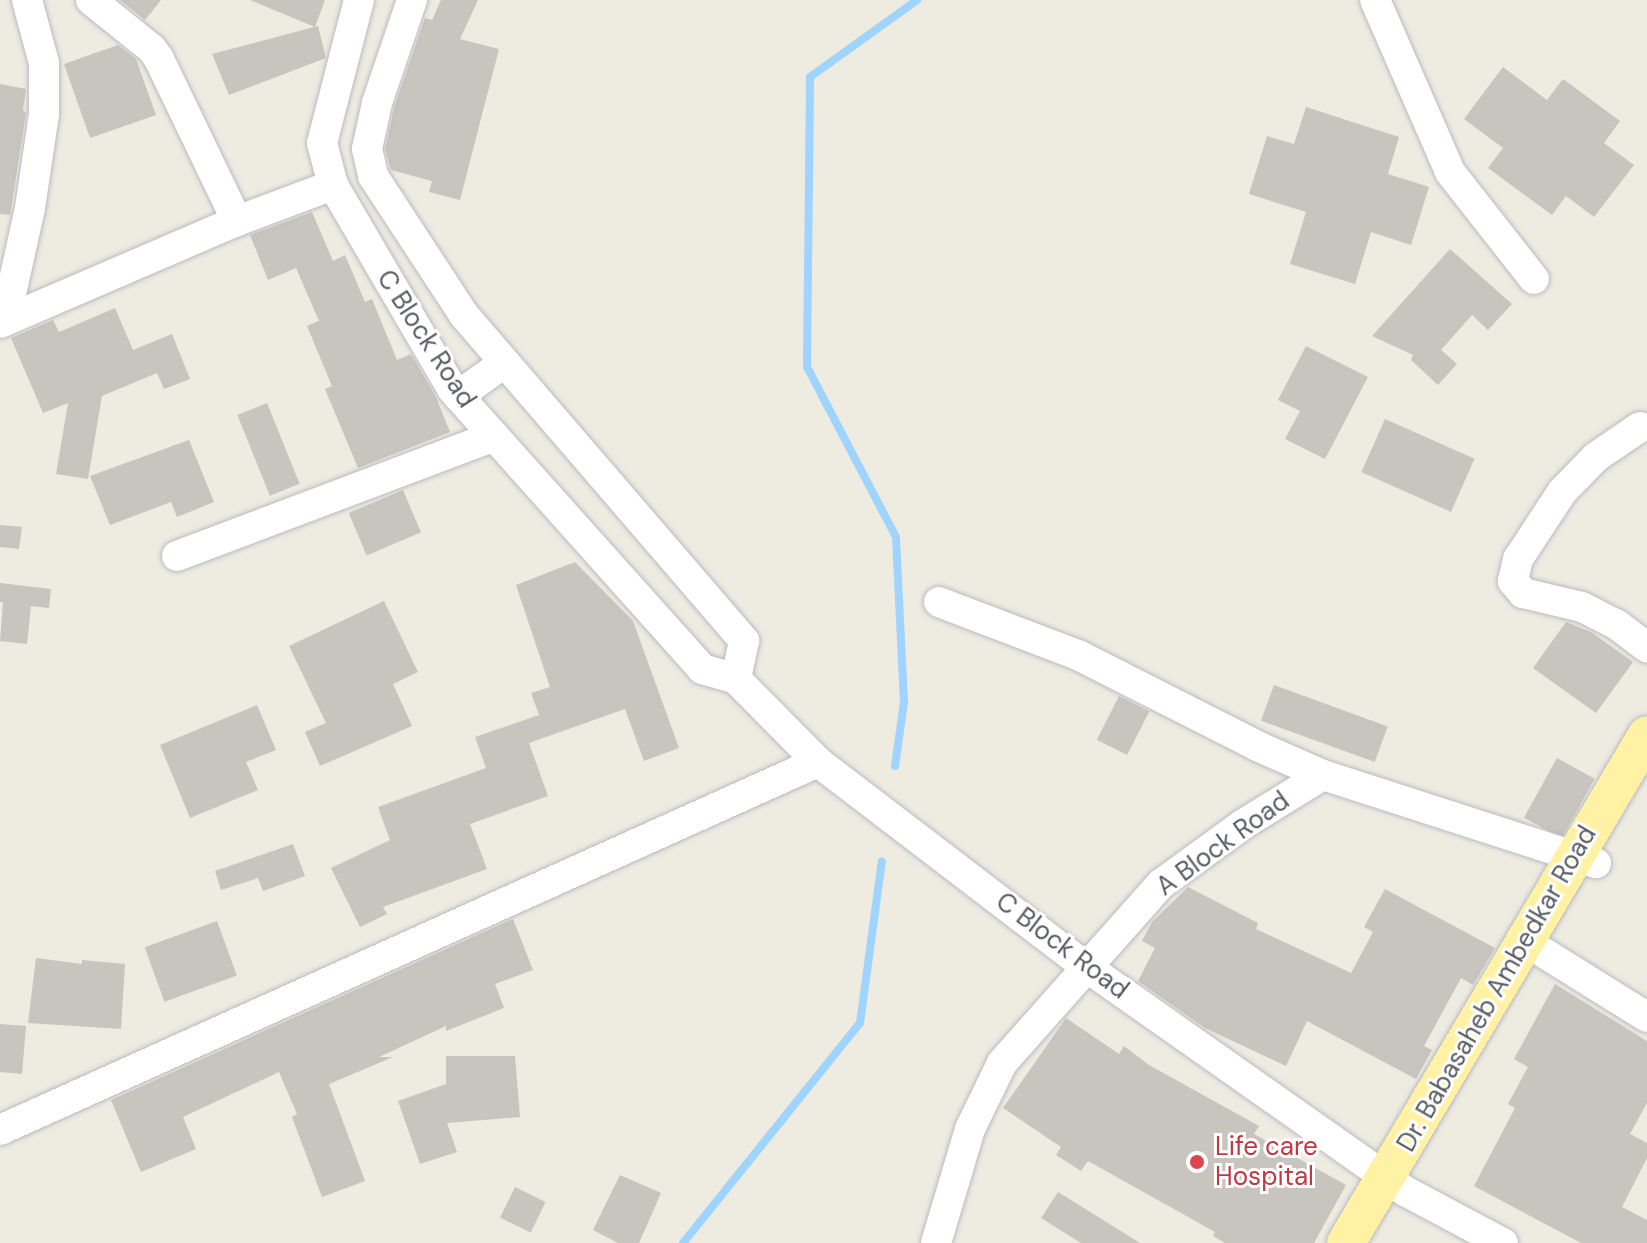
<!DOCTYPE html>
<html>
<head>
<meta charset="utf-8">
<style>
	body { margin:0 }
	#map { position:relative; width:1647px; height:1243px; overflow:hidden; background:#eeebe1; font-family:"DM Sans",sans-serif }
	div>[style] { position:absolute }
	[style*='--x'] { left:calc(var(--x)*1px); top:calc(var(--y)*1px); width:calc(var(--w)*1px); rotate:calc(var(--a)*1deg) }
	.stream>* { height:8px; margin:-4px; padding:0 4px; transform-origin:4px; border-radius:4px; background:#9fd4ff }
	.building>* { inset:0; background:#c8c4be; transform-origin:0 0 }
	.roads { filter:drop-shadow(0 0 2px #b9bbc1) drop-shadow(0 0 2px #b9bbc1) }
	.minor>* { height:30px; margin:-15px; padding:0 15px; transform-origin:15px; border-radius:15px; background:#fff }
	.major>* { height:38px; margin:-19px; padding:0 19px; transform-origin:19px; border-radius:19px; background:#fff2a4 }
	.dots>* { width:22px; height:22px; translate:-50% -50%; box-sizing:border-box; border:4px solid #fff; border-radius:50% }
	span { translate:-50% -50%; white-space:nowrap; text-align:center; line-height:1.15; -webkit-text-stroke:6px #fff; paint-order:stroke }
	.street-label { font-size:26px; color:#595d63 }
	.health-label { font-size:26px; color:#be3a42 }
	.left { translate:0 -50%; text-align:left }
</style>
</head>
<body>
<div id="map">
	<div class="stream">
		<div style="--x:895;--y:766;--w:65;--a:-82"></div>
		<div style="--x:904;--y:702;--w:165;--a:-92.8"></div>
		<div style="--x:896;--y:537;--w:192;--a:-117.6"></div>
		<div style="--x:807;--y:367;--w:290;--a:-89.4"></div>
		<div style="--x:810;--y:77;--w:132;--a:-35.7"></div>
		<div style="--x:683;--y:1243;--w:282;--a:-51.2"></div>
		<div style="--x:860;--y:1023;--w:163;--a:-82.3"></div>
	</div>
	<div class="building">
		<div style="clip-path:polygon(120px 0,161px 0,145px 20px)"></div>
		<div style="clip-path:polygon(250px 0,325px 0,315px 27px)"></div>
		<div style="clip-path:polygon(441px 0,478px 0,460px 39px,499px 49px,460px 200px,429px 192px,432px 181px,391px 170px,385px 149px,394px 108px,425px 18px,432px 20px)"></div>
		<div style="clip-path:polygon(318px 26px,326px 58px,229px 95px,212px 54px)"></div>
		<div style="clip-path:polygon(118px 45px,136px 59px,156px 115px,90px 138px,64px 64px)"></div>
		<div style="clip-path:polygon(1503px 67px,1547px 100px,1563px 79px,1620px 121px,1604px 143px,1634px 165px,1594px 217px,1566px 196px,1552px 215px,1488px 168px,1503px 148px,1464px 119px)"></div>
		<div style="clip-path:polygon(0 84px,26px 89px,23px 110px,26px 113px,10px 215px,0 214px)"></div>
		<div style="clip-path:polygon(1306px 107px,1399px 137px,1388px 174px,1429px 187px,1411px 245px,1371px 232px,1355px 284px,1290px 264px,1306px 212px,1249px 194px,1267px 136px,1294px 144px)"></div>
		<div style="clip-path:polygon(312px 212px,333px 261px,345px 255px,365px 302px,372px 299px,397px 360px,411px 354px,435px 395px,450px 432px,358px 468px,325px 389px,332px 386px,307px 326px,319px 321px,296px 268px,268px 280px,250px 235px)"></div>
		<div style="clip-path:polygon(1450px 249px,1512px 304px,1488px 330px,1472px 315px,1441px 350px,1457px 364px,1438px 385px,1411px 360px,1413px 355px,1372px 336px)"></div>
		<div style="clip-path:polygon(115px 308px,133px 350px,172px 334px,190px 379px,164px 389px,157px 373px,102px 396px,88px 479px,56px 474px,68px 403px,43px 413px,11px 338px,53px 320px,59px 332px)"></div>
		<div style="clip-path:polygon(1306px 346px,1368px 377px,1325px 459px,1285px 439px,1300px 411px,1278px 400px)"></div>
		<div style="left:267px;top:403px;width:87px;height:32px;rotate:68deg"></div>
		<div style="left:1385px;top:419px;width:98px;height:58px;rotate:24deg"></div>
		<div style="clip-path:polygon(189px 440px,214px 502px,177px 517px,171px 502px,110px 525px,90px 476px)"></div>
		<div style="left:403px;top:490px;width:46px;height:59px;rotate:67deg"></div>
		<div style="clip-path:polygon(0 525px,22px 527px,19px 549px,0 547px)"></div>
		<div style="clip-path:polygon(575px 562px,633px 621px,679px 748px,644px 761px,625px 709px,529px 743px,548px 796px,470px 824px,487px 869px,383px 907px,387px 914px,360px 927px,331px 868px,390px 840px,378px 807px,486px 768px,475px 737px,539px 715px,531px 693px,550px 687px,516px 585px)"></div>
		<div style="clip-path:polygon(0 583px,51px 589px,49px 608px,31px 606px,27px 644px,0 641px,3px 602px,0 602px)"></div>
		<div style="clip-path:polygon(384px 601px,418px 672px,393px 684px,412px 726px,320px 766px,305px 732px,326px 723px,289px 646px)"></div>
		<div style="clip-path:polygon(1566px 622px,1591px 632px,1633px 662px,1596px 713px,1533px 668px)"></div>
		<div style="left:1274px;top:685px;width:121px;height:38px;rotate:20deg"></div>
		<div style="left:1119px;top:696px;width:34px;height:49px;rotate:27deg"></div>
		<div style="clip-path:polygon(257px 705px,276px 750px,246px 762px,258px 790px,190px 818px,160px 745px)"></div>
		<div style="left:1557px;top:758px;width:43px;height:68px;rotate:29deg"></div>
		<div style="clip-path:polygon(293px 844px,305px 876px,263px 891px,258px 878px,221px 890px,215px 871px)"></div>
		<div style="clip-path:polygon(1188px 887px,1258px 923px,1256px 929px,1351px 973px,1373px 932px,1364px 927px,1385px 889px,1495px 948px,1473px 985px,1461px 978px,1424px 1046px,1432px 1050px,1416px 1079px,1307px 1021px,1286px 1066px,1205px 1028px,1138px 981px,1155px 948px,1142px 941px,1152px 922px)"></div>
		<div style="clip-path:polygon(513px 919px,533px 970px,495px 984px,504px 1008px,446px 1031px,446px 1026px,379px 1057px,393px 1057px,329px 1084px,365px 1181px,322px 1197px,292px 1117px,297px 1114px,279px 1072px,183px 1117px,196px 1149px,141px 1172px,111px 1100px)"></div>
		<div style="left:217px;top:921px;width:58px;height:77px;rotate:70deg"></div>
		<div style="clip-path:polygon(36px 958px,82px 964px,82px 960px,125px 964px,121px 1029px,28px 1023px)"></div>
		<div style="clip-path:polygon(1555px 984px,1647px 1041px,1647px 1103px,1630px 1134px,1647px 1143px,1647px 1158px,1622px 1207px,1647px 1220px,1647px 1243px,1581px 1243px,1474px 1186px,1515px 1108px,1508px 1104px,1528px 1067px,1514px 1059px)"></div>
		<div style="clip-path:polygon(1066px 1018px,1119px 1054px,1124px 1046px,1149px 1065px,1259px 1126px,1254px 1134px,1346px 1185px,1314px 1243px,1225px 1243px,1213px 1236px,1215px 1232px,1088px 1161px,1081px 1171px,1056px 1155px,1061px 1147px,1003px 1108px)"></div>
		<div style="clip-path:polygon(0 1024px,26px 1026px,22px 1074px,0 1072px)"></div>
		<div style="clip-path:polygon(446px 1056px,515px 1056px,520px 1117px,447px 1123px,457px 1152px,420px 1164px,398px 1101px,446px 1084px)"></div>
		<div style="clip-path:polygon(620px 1175px,661px 1193px,639px 1243px,618px 1243px,593px 1230px)"></div>
		<div style="left:515px;top:1187px;width:34px;height:34px;rotate:26deg"></div>
		<div style="clip-path:polygon(1058px 1192px,1140px 1243px,1081px 1243px,1041px 1218px)"></div>
	</div>
	<div class="roads">
		<div class="minor">
			<div style="--x:91;--y:0;--w:78;--a:38.8"></div>
			<div style="--x:152;--y:49;--w:12;--a:55"></div>
			<div style="--x:159;--y:59;--w:180;--a:64.3"></div>
			<div style="--x:359;--y:0;--w:148;--a:104.5"></div>
			<div style="--x:322;--y:143;--w:43;--a:75.3"></div>
			<div style="--x:333;--y:185;--w:236;--a:59.7"></div>
			<div style="--x:452;--y:389;--w:375;--a:48.2"></div>
			<div style="--x:702;--y:669;--w:35;--a:16"></div>
			<div style="--x:736;--y:679;--w:117;--a:45.3"></div>
			<div style="--x:818;--y:762;--w:336;--a:37.4"></div>
			<div style="--x:1085;--y:966;--w:391;--a:35.1"></div>
			<div style="--x:1405;--y:1191;--w:111;--a:28"></div>
			<div style="--x:412;--y:0;--w:109;--a:108.8"></div>
			<div style="--x:377;--y:103;--w:47;--a:102.3"></div>
			<div style="--x:367;--y:149;--w:28;--a:77"></div>
			<div style="--x:373;--y:176;--w:166;--a:56.8"></div>
			<div style="--x:464;--y:315;--w:430;--a:49.3"></div>
			<div style="--x:744;--y:641;--w:39;--a:102"></div>
			<div style="--x:1375;--y:0;--w:188;--a:66.4"></div>
			<div style="--x:1450;--y:172;--w:136;--a:51.9"></div>
			<div style="--x:5;--y:321;--w:116;--a:-77.5"></div>
			<div style="--x:30;--y:208;--w:95;--a:-81.5"></div>
			<div style="--x:44;--y:114;--w:51;--a:-90"></div>
			<div style="--x:44;--y:63;--w:65;--a:-105.1"></div>
			<div style="--x:0;--y:323;--w:258;--a:-23.3"></div>
			<div style="--x:237;--y:221;--w:103;--a:-20.6"></div>
			<div style="--x:458;--y:396;--w:57;--a:-35.7"></div>
			<div style="--x:1640;--y:427;--w:53;--a:145.7"></div>
			<div style="--x:1596;--y:457;--w:49;--a:134.2"></div>
			<div style="--x:1562;--y:492;--w:80;--a:123.3"></div>
			<div style="--x:1518;--y:559;--w:23;--a:103"></div>
			<div style="--x:1513;--y:581;--w:16;--a:50"></div>
			<div style="--x:1523;--y:593;--w:61;--a:13.3"></div>
			<div style="--x:1582;--y:607;--w:38;--a:27"></div>
			<div style="--x:1616;--y:624;--w:39;--a:37"></div>
			<div style="--x:177;--y:556;--w:339;--a:-20.7"></div>
			<div style="--x:939;--y:602;--w:149;--a:20.9"></div>
			<div style="--x:1078;--y:655;--w:201;--a:26.9"></div>
			<div style="--x:1257;--y:746;--w:72;--a:23.7"></div>
			<div style="--x:1544;--y:953;--w:121;--a:31.9"></div>
			<div style="--x:0;--y:1130;--w:897;--a:-24.22"></div>
			<div style="--x:936;--y:1243;--w:119;--a:-73.4"></div>
			<div style="--x:970;--y:1129;--w:73;--a:-64.1"></div>
			<div style="--x:1002;--y:1063;--w:239;--a:-48.4"></div>
			<div style="--x:1161;--y:884;--w:100;--a:-36.1"></div>
			<div style="--x:1242;--y:825;--w:95;--a:-31.7"></div>
			<div style="--x:1323;--y:775;--w:287;--a:17.9"></div>
		</div>
		<div class="major">
			<div style="--x:1346;--y:1243;--w:590;--a:-59.35"></div>
		</div>
	</div>
	<div class="dots">
		<div style="left:1197px;top:1162px;background:#e0444e"></div>
	</div>
	<div class="street-label">
		<span style="left:426px;top:339px;rotate:57deg">C Block Road</span>
		<span style="left:1223px;top:844px;rotate:-36deg">A Block Road</span>
		<span style="left:1062px;top:946px;rotate:37deg">C Block Road</span>
		<span style="left:1497px;top:989px;rotate:-60deg">Dr. Babasaheb Ambedkar Road</span>
	</div>
	<div class="health-label">
		<span class="left" style="left:1215px;top:1162px">Life care<br>Hospital</span>
	</div>
</div>
</body>
</html>
